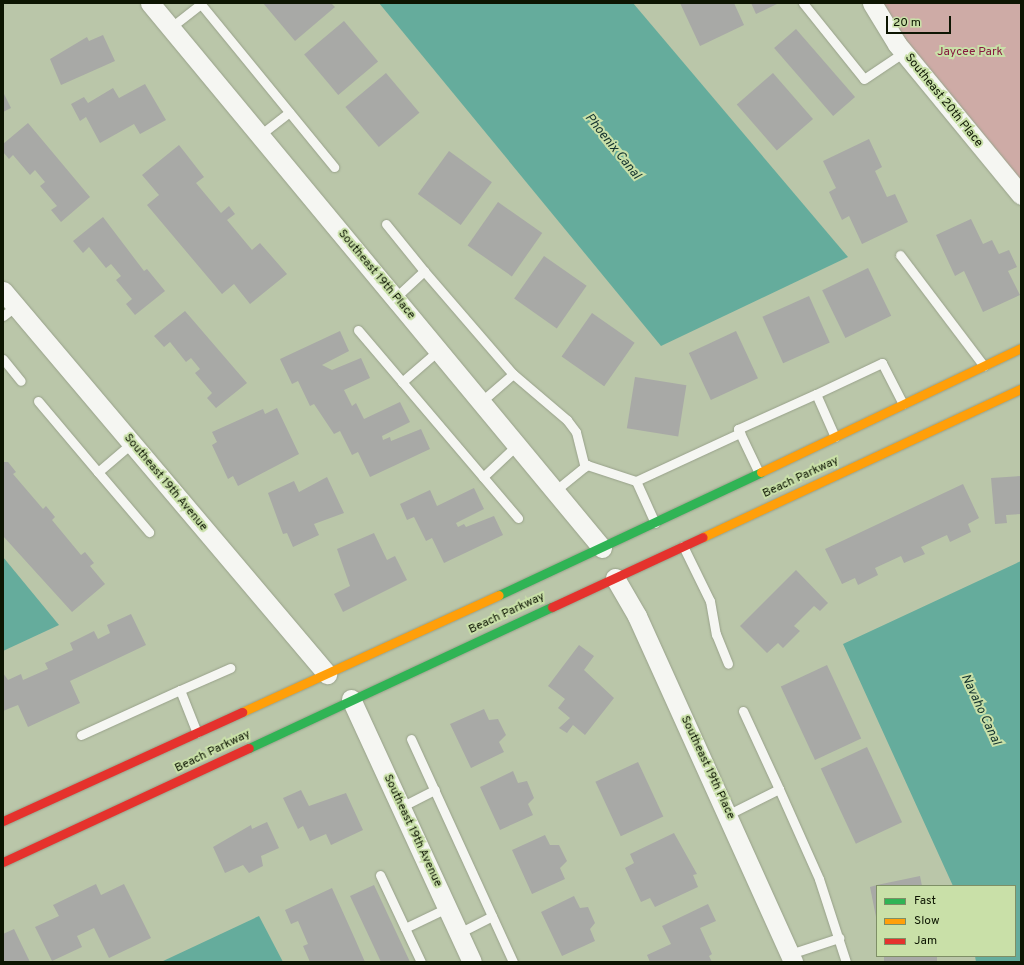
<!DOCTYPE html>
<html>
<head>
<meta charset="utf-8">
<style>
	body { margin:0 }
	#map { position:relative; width:1024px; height:965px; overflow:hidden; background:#bac6a9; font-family:Overpass,sans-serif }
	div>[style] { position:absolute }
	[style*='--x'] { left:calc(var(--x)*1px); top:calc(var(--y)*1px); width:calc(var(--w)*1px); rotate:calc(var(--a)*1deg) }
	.green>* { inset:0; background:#ceaba6 }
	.water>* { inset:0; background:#65ac9c }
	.building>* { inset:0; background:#a8a9a6; transform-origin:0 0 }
	.roads { filter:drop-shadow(0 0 1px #98a18a) drop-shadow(0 0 1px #98a18a) }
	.lane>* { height:9px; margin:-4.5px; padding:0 4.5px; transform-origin:4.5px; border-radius:4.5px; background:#f5f6f2 }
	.street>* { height:19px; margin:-9.5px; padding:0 9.5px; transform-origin:9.5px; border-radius:9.5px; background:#f5f6f2 }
	.fast>* { height:9px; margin:-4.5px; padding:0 4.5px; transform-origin:4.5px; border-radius:4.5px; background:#30b455 }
	.slow>* { height:9px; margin:-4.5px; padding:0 4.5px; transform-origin:4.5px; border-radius:4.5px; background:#ff9f0a }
	.jam>* { height:9px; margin:-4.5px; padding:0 4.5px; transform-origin:4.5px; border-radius:4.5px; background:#e5322d }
	span { translate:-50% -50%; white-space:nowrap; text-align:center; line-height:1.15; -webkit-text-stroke:4px #c9e0a8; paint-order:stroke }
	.park-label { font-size:12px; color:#871a3f }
	.street-label { font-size:12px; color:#0d1502 }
	.water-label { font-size:13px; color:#12302d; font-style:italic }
	.frame { position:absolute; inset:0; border:4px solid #0d1502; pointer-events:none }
	.legend { position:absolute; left:876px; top:885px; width:140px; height:72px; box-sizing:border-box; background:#c9e0a8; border:1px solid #7e8f66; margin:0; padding:5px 7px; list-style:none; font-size:12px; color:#0d1502 }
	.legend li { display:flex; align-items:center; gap:8px; height:20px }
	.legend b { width:20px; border:1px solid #7e8f66 }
	.scale { position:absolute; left:886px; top:16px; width:65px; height:18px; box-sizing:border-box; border:2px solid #0d1502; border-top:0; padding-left:5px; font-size:12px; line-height:14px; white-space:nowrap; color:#0d1502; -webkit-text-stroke:3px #c9e0a8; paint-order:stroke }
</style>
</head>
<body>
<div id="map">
	<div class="green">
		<div style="clip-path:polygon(880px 3px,1021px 3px,1021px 186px,921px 74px)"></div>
	</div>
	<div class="water">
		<div style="clip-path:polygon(379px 3px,633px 3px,848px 257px,661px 346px)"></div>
		<div style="clip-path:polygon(3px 557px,59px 625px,3px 651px)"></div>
		<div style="clip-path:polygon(1021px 561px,1021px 962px,976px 962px,975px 956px,1015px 956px,1015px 886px,953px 886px,843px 644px)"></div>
		<div style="clip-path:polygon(259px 916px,283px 962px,161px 962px)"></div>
	</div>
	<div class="building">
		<div style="clip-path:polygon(263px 3px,331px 3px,335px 7px,295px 41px)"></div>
		<div style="clip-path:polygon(680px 3px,734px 3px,744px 25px,700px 46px)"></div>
		<div style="clip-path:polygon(751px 3px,779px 3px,756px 14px)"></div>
		<div style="left:344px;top:21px;width:53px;height:52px;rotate:50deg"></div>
		<div style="left:796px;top:29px;width:90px;height:29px;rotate:49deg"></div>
		<div style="clip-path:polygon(103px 35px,115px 61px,61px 85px,50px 59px,87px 37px,89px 41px)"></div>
		<div style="left:386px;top:73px;width:52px;height:53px;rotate:50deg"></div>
		<div style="left:773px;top:73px;width:61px;height:48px;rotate:49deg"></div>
		<div style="clip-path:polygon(145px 84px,166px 120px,140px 134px,134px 124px,100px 143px,86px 117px,80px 121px,71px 104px,84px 97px,88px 103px,113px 88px,119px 98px)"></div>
		<div style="clip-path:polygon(3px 92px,11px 108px,3px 112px)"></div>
		<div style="clip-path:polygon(28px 123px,90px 197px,61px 222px,51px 210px,57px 206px,40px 186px,45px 182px,35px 170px,30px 175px,13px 155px,9px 159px,3px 152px,3px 144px)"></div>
		<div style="clip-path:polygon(869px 139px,882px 167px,875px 171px,887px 197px,895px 194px,908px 222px,862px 244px,849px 216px,842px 220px,829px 192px,836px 188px,823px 161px)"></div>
		<div style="clip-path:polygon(179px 145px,204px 177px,196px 183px,221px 213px,229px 206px,235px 214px,227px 220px,252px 250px,260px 243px,287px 274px,250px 304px,234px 284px,222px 294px,147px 205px,159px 195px,142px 175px)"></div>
		<div style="left:449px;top:151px;width:53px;height:53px;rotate:36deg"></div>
		<div style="left:498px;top:202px;width:54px;height:53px;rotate:35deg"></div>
		<div style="clip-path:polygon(103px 217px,144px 271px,147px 269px,165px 291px,135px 315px,126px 304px,132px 299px,116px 280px,121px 276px,111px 264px,106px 268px,89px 247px,83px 253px,73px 241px)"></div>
		<div style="clip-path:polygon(971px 219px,983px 244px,992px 240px,999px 254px,1009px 250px,1017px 267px,1008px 271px,1020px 295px,983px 312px,964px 271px,955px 276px,936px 235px)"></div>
		<div style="left:544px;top:256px;width:52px;height:52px;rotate:35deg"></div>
		<div style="left:868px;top:268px;width:53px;height:51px;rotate:64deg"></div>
		<div style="left:809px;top:296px;width:51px;height:51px;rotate:66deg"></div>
		<div style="clip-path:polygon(185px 311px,247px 383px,216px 408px,207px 398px,212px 393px,195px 373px,200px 369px,191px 358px,186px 362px,170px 342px,164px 347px,154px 336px)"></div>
		<div style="left:592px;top:313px;width:52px;height:53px;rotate:35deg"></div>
		<div style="clip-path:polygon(340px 331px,349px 351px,322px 365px,332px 370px,361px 358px,370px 378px,344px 390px,352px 406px,356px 403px,364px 419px,400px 402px,410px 422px,382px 436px,383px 440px,390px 437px,391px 441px,421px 429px,430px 449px,370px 477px,358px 452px,352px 455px,340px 431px,334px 434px,314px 404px,310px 406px,298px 381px,292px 384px,280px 359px)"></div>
		<div style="left:736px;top:331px;width:52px;height:52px;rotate:65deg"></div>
		<div style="left:635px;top:377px;width:52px;height:52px;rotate:9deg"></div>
		<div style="clip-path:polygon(277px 408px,299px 454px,238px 486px,233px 476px,228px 479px,212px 445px,217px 442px,212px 432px,263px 409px,265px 414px)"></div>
		<div style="clip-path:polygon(3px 462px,8px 462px,16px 472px,13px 474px,43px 509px,46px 506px,55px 517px,52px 520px,81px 555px,85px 552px,94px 563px,90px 566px,105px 584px,72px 612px,3px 536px)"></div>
		<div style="clip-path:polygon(1021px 476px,1021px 514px,1006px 515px,1007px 523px,995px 524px,991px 478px)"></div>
		<div style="clip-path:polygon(327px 477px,344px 513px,314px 524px,319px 535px,293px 547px,287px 533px,283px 534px,268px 493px,294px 481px,299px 492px)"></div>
		<div style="clip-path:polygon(963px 484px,979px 518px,968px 524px,971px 532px,950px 542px,947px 535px,921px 547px,925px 554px,904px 563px,901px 556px,875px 568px,878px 575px,858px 585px,855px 578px,842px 584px,825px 549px)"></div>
		<div style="clip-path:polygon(474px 488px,484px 509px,456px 523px,458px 527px,464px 524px,466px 527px,494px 516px,503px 535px,444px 563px,432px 538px,426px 541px,414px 517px,407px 520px,400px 504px,430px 490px,437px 506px)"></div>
		<div style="clip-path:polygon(374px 533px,387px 560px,395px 556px,407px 580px,343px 612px,334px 594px,350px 586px,337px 549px)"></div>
		<div style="clip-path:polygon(796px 570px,828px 603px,820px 611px,814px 606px,794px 626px,800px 631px,783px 648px,778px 643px,767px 653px,740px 626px)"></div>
		<div style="clip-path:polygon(131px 614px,146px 645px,70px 681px,80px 703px,28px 727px,18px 705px,3px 711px,3px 673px,8px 680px,21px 674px,23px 680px,48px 669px,45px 663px,73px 650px,70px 643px,94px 631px,98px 639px,110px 633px,107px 625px)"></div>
		<div style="clip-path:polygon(579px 645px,594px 656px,584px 670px,614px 698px,585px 735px,573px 725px,567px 733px,559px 728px,570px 718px,558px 708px,565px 699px,548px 686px)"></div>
		<div style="left:827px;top:665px;width:81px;height:51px;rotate:65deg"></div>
		<div style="clip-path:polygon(484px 709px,489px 720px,498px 719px,506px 735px,499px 742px,504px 752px,471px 768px,450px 724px)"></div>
		<div style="left:867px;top:747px;width:83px;height:51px;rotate:65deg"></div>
		<div style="left:638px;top:762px;width:60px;height:47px;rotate:65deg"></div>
		<div style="clip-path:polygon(513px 771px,518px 783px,527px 781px,534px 798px,528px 804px,533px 815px,500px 830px,480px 787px)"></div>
		<div style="clip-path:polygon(301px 790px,309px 806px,346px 793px,363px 830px,331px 845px,326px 834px,310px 841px,303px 826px,298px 829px,283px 798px)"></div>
		<div style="clip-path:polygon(267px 822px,279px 848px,261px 856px,263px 866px,249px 873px,243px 865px,225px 873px,213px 847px,251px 825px,252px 829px)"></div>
		<div style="clip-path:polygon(674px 833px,697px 874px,693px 875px,698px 887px,655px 907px,650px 898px,641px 902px,625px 868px,634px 863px,630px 854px)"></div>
		<div style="clip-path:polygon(545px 835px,550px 845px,559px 845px,567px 861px,560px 868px,565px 879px,532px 894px,512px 850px)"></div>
		<div style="clip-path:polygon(920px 876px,922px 886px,877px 886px,877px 885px)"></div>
		<div style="clip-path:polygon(96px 884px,101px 895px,124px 884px,151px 938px,109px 958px,94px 928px,77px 936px,82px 947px,52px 961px,35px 927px,59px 916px,53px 905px)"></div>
		<div style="clip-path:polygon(374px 885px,410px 962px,381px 962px,350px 896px)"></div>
		<div style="clip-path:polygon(877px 885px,877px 917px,876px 917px,870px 887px)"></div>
		<div style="clip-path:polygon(332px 888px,355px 939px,365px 962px,310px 962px,303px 946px,308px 944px,298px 921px,291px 924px,285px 910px)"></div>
		<div style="clip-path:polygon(574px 896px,580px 908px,588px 907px,595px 923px,590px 929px,595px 941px,562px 956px,541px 912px)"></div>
		<div style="clip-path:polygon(708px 904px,716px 921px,700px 928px,712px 954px,709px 956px,712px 962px,650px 962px,647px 955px,671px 944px,662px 926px)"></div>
		<div style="clip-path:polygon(14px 929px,30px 962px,3px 962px,3px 934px)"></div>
		<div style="left:884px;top:956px;width:53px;height:6px"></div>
	</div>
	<div class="roads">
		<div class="lane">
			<div style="--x:200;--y:3;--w:212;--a:50.7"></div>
			<div style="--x:803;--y:3;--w:97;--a:51.2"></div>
			<div style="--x:864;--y:79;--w:48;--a:-34"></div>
			<div style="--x:170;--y:28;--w:39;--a:-38"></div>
			<div style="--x:260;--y:135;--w:37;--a:-38"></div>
			<div style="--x:386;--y:224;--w:60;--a:51"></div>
			<div style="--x:900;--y:255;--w:139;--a:52.9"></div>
			<div style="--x:395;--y:298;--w:40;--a:-43"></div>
			<div style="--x:424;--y:271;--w:136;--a:49.2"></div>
			<div style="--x:3;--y:316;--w:16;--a:-38"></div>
			<div style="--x:358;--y:330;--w:247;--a:49.6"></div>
			<div style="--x:3;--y:359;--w:28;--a:51"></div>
			<div style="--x:402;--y:382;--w:49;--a:-40.9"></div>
			<div style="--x:38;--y:401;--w:93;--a:49.8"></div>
			<div style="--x:98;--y:472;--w:45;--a:-40.5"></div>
			<div style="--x:482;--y:401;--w:41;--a:-41.1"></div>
			<div style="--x:513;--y:374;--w:71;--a:40.4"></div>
			<div style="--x:567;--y:420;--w:15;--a:53"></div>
			<div style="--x:576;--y:432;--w:36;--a:76"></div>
			<div style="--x:835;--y:437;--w:47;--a:-113.8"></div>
			<div style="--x:816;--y:394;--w:73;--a:-25.2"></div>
			<div style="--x:882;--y:363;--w:46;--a:62.9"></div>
			<div style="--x:98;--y:472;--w:79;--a:49.6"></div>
			<div style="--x:759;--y:473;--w:49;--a:-115.5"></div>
			<div style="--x:738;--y:429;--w:85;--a:-24.2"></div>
			<div style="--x:483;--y:477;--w:48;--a:-43.3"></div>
			<div style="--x:556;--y:490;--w:40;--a:-39"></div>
			<div style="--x:587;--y:465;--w:52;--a:18.1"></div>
			<div style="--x:655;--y:523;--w:46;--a:-114.3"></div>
			<div style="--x:636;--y:481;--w:115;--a:-24.8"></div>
			<div style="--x:683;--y:546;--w:61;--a:63.9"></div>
			<div style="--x:710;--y:601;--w:34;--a:80"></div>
			<div style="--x:716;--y:634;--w:32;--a:68"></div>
			<div style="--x:180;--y:690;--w:55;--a:-23.7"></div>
			<div style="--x:81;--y:735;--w:109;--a:-24.4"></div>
			<div style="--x:180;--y:690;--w:46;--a:68.4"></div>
			<div style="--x:411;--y:739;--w:245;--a:65.4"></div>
			<div style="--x:779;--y:789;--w:98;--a:66"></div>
			<div style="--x:819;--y:879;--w:87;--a:72"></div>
			<div style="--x:401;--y:807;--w:38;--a:-27"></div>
			<div style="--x:729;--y:814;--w:56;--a:-26.6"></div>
			<div style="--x:779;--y:789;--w:86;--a:-114.8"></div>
			<div style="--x:380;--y:875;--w:96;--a:64.8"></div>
			<div style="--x:405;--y:928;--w:47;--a:-25.5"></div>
			<div style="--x:459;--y:933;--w:37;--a:-27"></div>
			<div style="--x:790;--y:954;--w:52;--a:-18.1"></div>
		</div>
		<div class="street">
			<div style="--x:150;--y:3;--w:708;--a:50.33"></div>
			<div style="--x:872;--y:3;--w:48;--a:58.6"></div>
			<div style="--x:897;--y:44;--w:195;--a:50.6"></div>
			<div style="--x:3;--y:291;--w:502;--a:49.77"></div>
			<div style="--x:615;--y:578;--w:44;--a:59.9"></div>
			<div style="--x:637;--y:616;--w:380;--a:65.7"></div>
			<div style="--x:351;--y:699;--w:289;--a:65.3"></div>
		</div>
		<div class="fast">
			<div style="--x:499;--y:595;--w:289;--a:-25.1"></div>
			<div style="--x:249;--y:748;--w:334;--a:-25"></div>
		</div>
		<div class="slow">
			<div style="--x:761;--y:472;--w:288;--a:-25.5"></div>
			<div style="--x:703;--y:537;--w:351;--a:-25"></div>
			<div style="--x:242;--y:712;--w:282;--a:-24.5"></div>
		</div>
		<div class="jam">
			<div style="--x:552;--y:607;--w:166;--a:-24.9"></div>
			<div style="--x:3;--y:821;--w:263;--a:-24.5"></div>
			<div style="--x:3;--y:862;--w:271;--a:-24.9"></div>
		</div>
	</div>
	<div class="park-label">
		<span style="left:970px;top:53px">Jaycee Park</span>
	</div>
	<div class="street-label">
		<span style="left:943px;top:101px;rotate:51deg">Southeast 20th Place</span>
		<span style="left:376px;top:275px;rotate:50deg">Southeast 19th Place</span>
		<span style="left:801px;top:478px;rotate:-25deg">Beach Parkway</span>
		<span style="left:165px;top:483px;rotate:50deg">Southeast 19th Avenue</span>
		<span style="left:507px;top:614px;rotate:-25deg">Beach Parkway</span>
		<span style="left:213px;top:752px;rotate:-26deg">Beach Parkway</span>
		<span style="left:707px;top:768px;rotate:65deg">Southeast 19th Place</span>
		<span style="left:412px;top:831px;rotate:65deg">Southeast 19th Avenue</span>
	</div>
	<div class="water-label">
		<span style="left:612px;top:147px;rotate:51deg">Phoenix Canal</span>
		<span style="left:980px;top:710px;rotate:65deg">Navaho Canal</span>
	</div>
	<div class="frame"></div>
	<ul class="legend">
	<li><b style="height:5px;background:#30b455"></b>Fast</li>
	<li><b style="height:5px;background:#ff9f0a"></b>Slow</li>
	<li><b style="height:5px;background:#e5322d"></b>Jam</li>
	</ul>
	<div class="scale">20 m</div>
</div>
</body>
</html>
